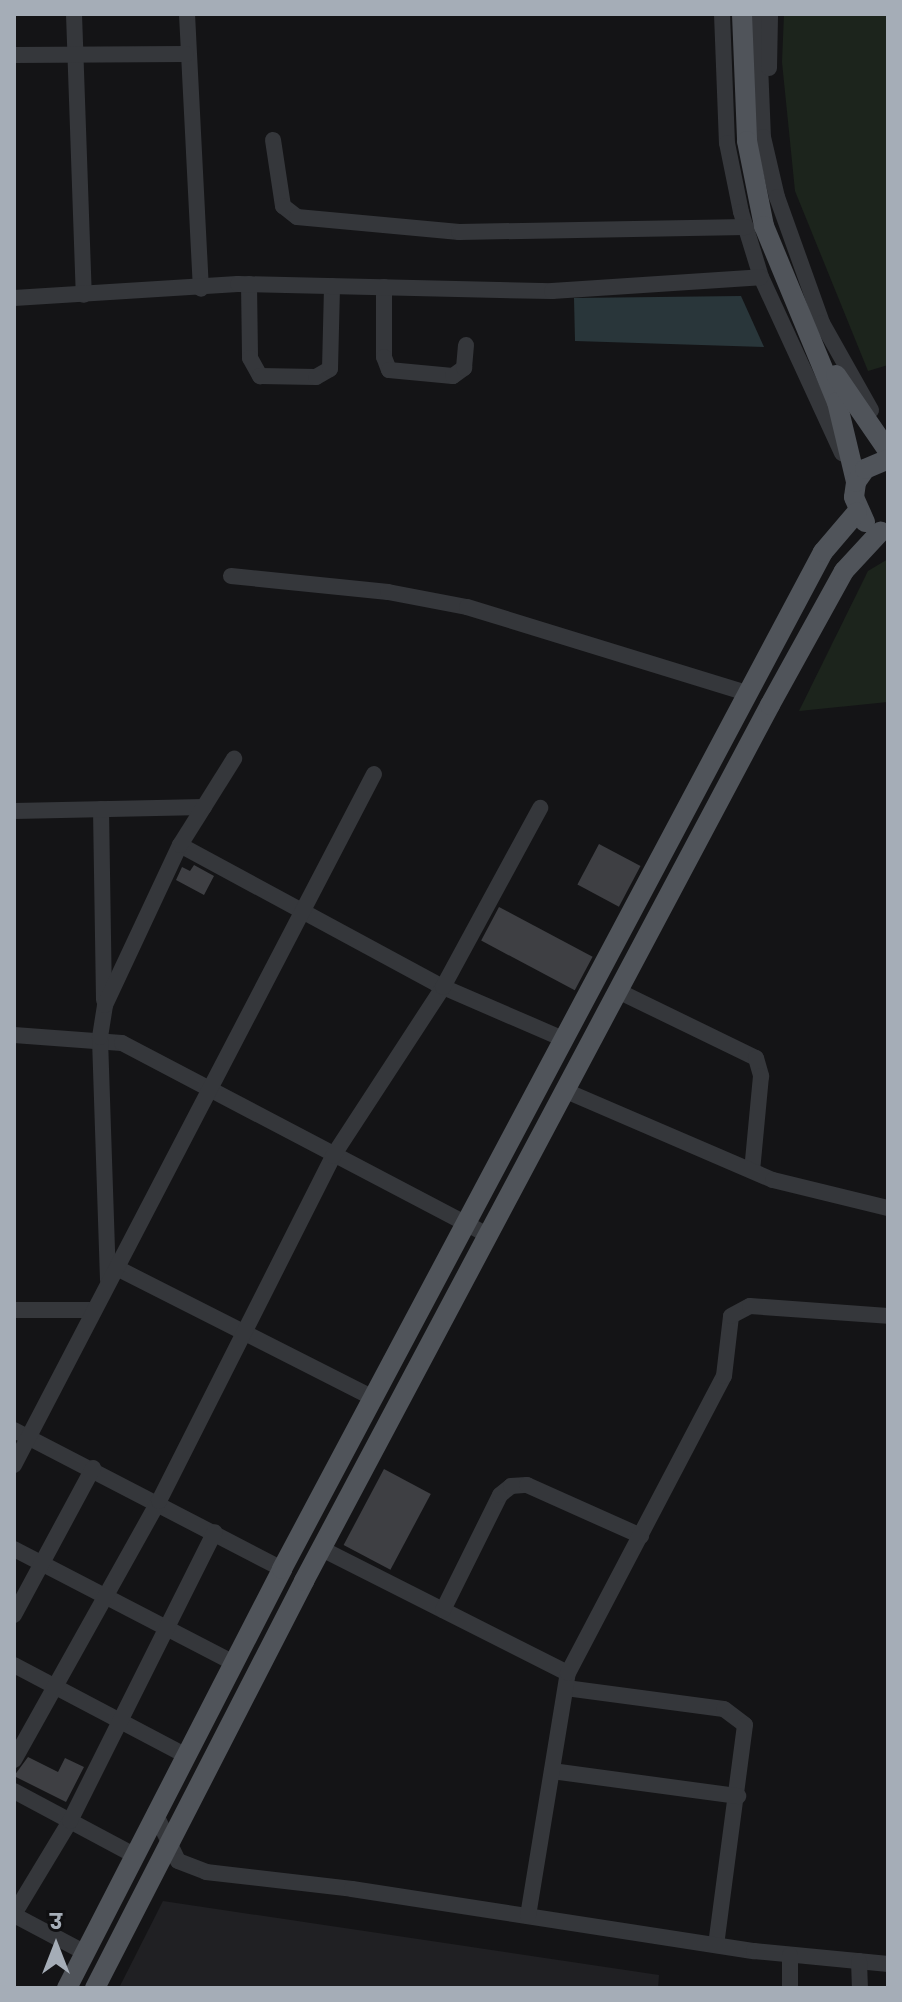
<!DOCTYPE html>
<html>
<head>
<meta charset="utf-8">
<style>
	body { margin:0 }
	#map { position:relative; width:902px; height:2002px; overflow:hidden; background:#141416; font-family:Poppins,"Noto Sans Devanagari",sans-serif }
	div>[style] { position:absolute }
	[style*='--x'] { left:calc(var(--x)*1px); top:calc(var(--y)*1px); width:calc(var(--w)*1px); rotate:calc(var(--a)*1deg) }
	.built>* { inset:0; background:#202023 }
	.green>* { inset:0; background:#1c241c }
	.water>* { inset:0; background:#29363a }
	.building>* { inset:0; background:#3e3f43; transform-origin:0 0 }
	.minor>* { height:16px; margin:-8px; padding:0 8px; transform-origin:8px; border-radius:8px; background:#35373b }
	.major>* { height:20px; margin:-10px; padding:0 10px; transform-origin:10px; border-radius:10px; background:#50545a }
	span { translate:-50% -50%; white-space:nowrap; text-align:center; line-height:1.15; -webkit-text-stroke:6px #0f0f11; paint-order:stroke }
	.frame { position:absolute; inset:0; border:16px solid #a5adb7; pointer-events:none }
	.north { position:absolute; left:16px; top:1906px; width:80px; height:80px; -webkit-text-stroke:6px #0f0f11; paint-order:stroke; rotate:0deg; font-size:22px; font-weight:700; line-height:32px; text-align:center; color:#a5adb7 }
	.north::after { content:''; display:block; margin:auto; width:28px; height:36px; background:#a5adb7; clip-path:polygon(50% 0,100% 100%,50% 72%,0 100%) }
</style>
</head>
<body>
<div id="map">
	<div class="built">
		<div style="clip-path:polygon(163px 1901px,659px 1975px,658px 1988px,119px 1988px)"></div>
	</div>
	<div class="green">
		<div style="clip-path:polygon(784px 14px,888px 14px,888px 365px,868px 371px,795px 191px,782px 62px)"></div>
		<div style="clip-path:polygon(888px 559px,888px 702px,799px 711px,868px 571px)"></div>
	</div>
	<div class="water">
		<div style="clip-path:polygon(741px 296px,764px 347px,575px 341px,574px 298px)"></div>
	</div>
	<div class="building">
		<div style="left:599px;top:844px;width:47px;height:46px;rotate:28deg"></div>
		<div style="clip-path:polygon(194px 865px,214px 876px,204px 895px,176px 880px,182px 867px,190px 871px)"></div>
		<div style="left:499px;top:907px;width:106px;height:38px;rotate:28deg"></div>
		<div style="left:384px;top:1469px;width:53px;height:86px;rotate:28deg"></div>
		<div style="clip-path:polygon(28px 1757px,58px 1772px,65px 1758px,84px 1767px,66px 1802px,14px 1776px)"></div>
	</div>
	<div class="minor">
		<div style="--x:74;--y:14;--w:281;--a:88"></div>
		<div style="--x:187;--y:14;--w:275;--a:87.1"></div>
		<div style="--x:722;--y:14;--w:129;--a:87.8"></div>
		<div style="--x:727;--y:143;--w:70;--a:78.5"></div>
		<div style="--x:741;--y:212;--w:68;--a:72.9"></div>
		<div style="--x:761;--y:277;--w:194;--a:65.3"></div>
		<div style="--x:758;--y:14;--w:123;--a:87.7"></div>
		<div style="--x:763;--y:137;--w:62;--a:76.9"></div>
		<div style="--x:777;--y:197;--w:134;--a:70.3"></div>
		<div style="--x:822;--y:323;--w:100;--a:60.6"></div>
		<div style="--x:14;--y:55;--w:172;--a:-0.3"></div>
		<div style="--x:769;--y:68;--w:54;--a:-88.9"></div>
		<div style="--x:273;--y:140;--w:67;--a:81.4"></div>
		<div style="--x:283;--y:206;--w:18;--a:38"></div>
		<div style="--x:297;--y:217;--w:163;--a:5.3"></div>
		<div style="--x:459;--y:232;--w:287;--a:-1"></div>
		<div style="--x:249;--y:284;--w:74;--a:89.2"></div>
		<div style="--x:250;--y:358;--w:21;--a:61"></div>
		<div style="--x:260;--y:376;--w:56;--a:1"></div>
		<div style="--x:316;--y:377;--w:16;--a:-30"></div>
		<div style="--x:330;--y:369;--w:83;--a:-88.6"></div>
		<div style="--x:384;--y:287;--w:70;--a:90"></div>
		<div style="--x:384;--y:357;--w:14;--a:69"></div>
		<div style="--x:389;--y:370;--w:64;--a:5.4"></div>
		<div style="--x:453;--y:376;--w:14;--a:-36"></div>
		<div style="--x:464;--y:368;--w:23;--a:-85"></div>
		<div style="--x:14;--y:298;--w:224;--a:-3.6"></div>
		<div style="--x:238;--y:284;--w:314;--a:1.3"></div>
		<div style="--x:552;--y:291;--w:209;--a:-3.8"></div>
		<div style="--x:231;--y:576;--w:158;--a:5.8"></div>
		<div style="--x:388;--y:592;--w:80;--a:10.8"></div>
		<div style="--x:467;--y:607;--w:293;--a:17.1"></div>
		<div style="--x:101;--y:809;--w:191;--a:89.1"></div>
		<div style="--x:14;--y:811;--w:190;--a:-1.2"></div>
		<div style="--x:180;--y:845;--w:299;--a:28.4"></div>
		<div style="--x:443;--y:987;--w:131;--a:23.4"></div>
		<div style="--x:618;--y:991;--w:153;--a:25.9"></div>
		<div style="--x:756;--y:1058;--w:19;--a:74"></div>
		<div style="--x:761;--y:1076;--w:95;--a:95.4"></div>
		<div style="--x:14;--y:1035;--w:108;--a:4.2"></div>
		<div style="--x:122;--y:1043;--w:412;--a:27.7"></div>
		<div style="--x:566;--y:1091;--w:225;--a:23.3"></div>
		<div style="--x:773;--y:1180;--w:118;--a:13.7"></div>
		<div style="--x:115;--y:1267;--w:289;--a:26.9"></div>
		<div style="--x:108;--y:1280;--w:243;--a:-91.9"></div>
		<div style="--x:100;--y:1037;--w:32;--a:-81"></div>
		<div style="--x:105;--y:1005;--w:177;--a:-64.9"></div>
		<div style="--x:180;--y:845;--w:102;--a:-57.9"></div>
		<div style="--x:14;--y:1310;--w:79;--a:0"></div>
		<div style="--x:14;--y:1430;--w:302;--a:27.4"></div>
		<div style="--x:14;--y:1465;--w:779;--a:-62.48"></div>
		<div style="--x:14;--y:1549;--w:248;--a:27.4"></div>
		<div style="--x:322;--y:1549;--w:275;--a:26.8"></div>
		<div style="--x:443;--y:1610;--w:128;--a:-63.6"></div>
		<div style="--x:500;--y:1495;--w:14;--a:-39"></div>
		<div style="--x:511;--y:1486;--w:16;--a:-4"></div>
		<div style="--x:527;--y:1485;--w:125;--a:24.1"></div>
		<div style="--x:14;--y:1615;--w:167;--a:-61.7"></div>
		<div style="--x:14;--y:1665;--w:193;--a:27.8"></div>
		<div style="--x:566;--y:1688;--w:159;--a:7.6"></div>
		<div style="--x:724;--y:1709;--w:26;--a:37"></div>
		<div style="--x:745;--y:1725;--w:222;--a:97.5"></div>
		<div style="--x:14;--y:1760;--w:297;--a:-60.8"></div>
		<div style="--x:159;--y:1501;--w:386;--a:-63.2"></div>
		<div style="--x:333;--y:1156;--w:202;--a:-56.9"></div>
		<div style="--x:443;--y:987;--w:204;--a:-61.5"></div>
		<div style="--x:552;--y:1771;--w:188;--a:7.7"></div>
		<div style="--x:14;--y:1791;--w:134;--a:28.1"></div>
		<div style="--x:155;--y:1813;--w:53;--a:64.4"></div>
		<div style="--x:178;--y:1861;--w:30;--a:21"></div>
		<div style="--x:206;--y:1872;--w:147;--a:6.6"></div>
		<div style="--x:352;--y:1889;--w:407;--a:8.8"></div>
		<div style="--x:754;--y:1951;--w:135;--a:5.5"></div>
		<div style="--x:14;--y:1914;--w:109;--a:-58.9"></div>
		<div style="--x:70;--y:1821;--w:323;--a:-63.4"></div>
		<div style="--x:14;--y:1915;--w:79;--a:27.9"></div>
		<div style="--x:528;--y:1916;--w:246;--a:-80.7"></div>
		<div style="--x:568;--y:1673;--w:335;--a:-62.3"></div>
		<div style="--x:724;--y:1376;--w:60;--a:-83.3"></div>
		<div style="--x:731;--y:1316;--w:21;--a:-28"></div>
		<div style="--x:750;--y:1306;--w:138;--a:4.1"></div>
		<div style="--x:859;--y:1961;--w:27;--a:88"></div>
		<div style="--x:790;--y:1988;--w:33;--a:-90"></div>
	</div>
	<div class="major">
		<div style="--x:742;--y:14;--w:127;--a:87.7"></div>
		<div style="--x:747;--y:141;--w:87;--a:78.7"></div>
		<div style="--x:764;--y:226;--w:191;--a:67.5"></div>
		<div style="--x:837;--y:402;--w:82;--a:76.6"></div>
		<div style="--x:836;--y:375;--w:92;--a:55.6"></div>
		<div style="--x:865;--y:522;--w:27;--a:-114"></div>
		<div style="--x:854;--y:497;--w:15;--a:-82"></div>
		<div style="--x:856;--y:482;--w:16;--a:-55"></div>
		<div style="--x:865;--y:469;--w:25;--a:-23"></div>
		<div style="--x:67;--y:1988;--w:471;--a:-62.8"></div>
		<div style="--x:282;--y:1569;--w:1152;--a:-61.99"></div>
		<div style="--x:823;--y:552;--w:52;--a:-49.6"></div>
		<div style="--x:95;--y:1988;--w:458;--a:-62.8"></div>
		<div style="--x:304;--y:1581;--w:992;--a:-61.99"></div>
		<div style="--x:770;--y:705;--w:153;--a:-61.1"></div>
		<div style="--x:844;--y:571;--w:54;--a:-47.2"></div>
	</div>
	<div class="frame"></div>
	<div class="north">उ</div>
</div>
</body>
</html>
